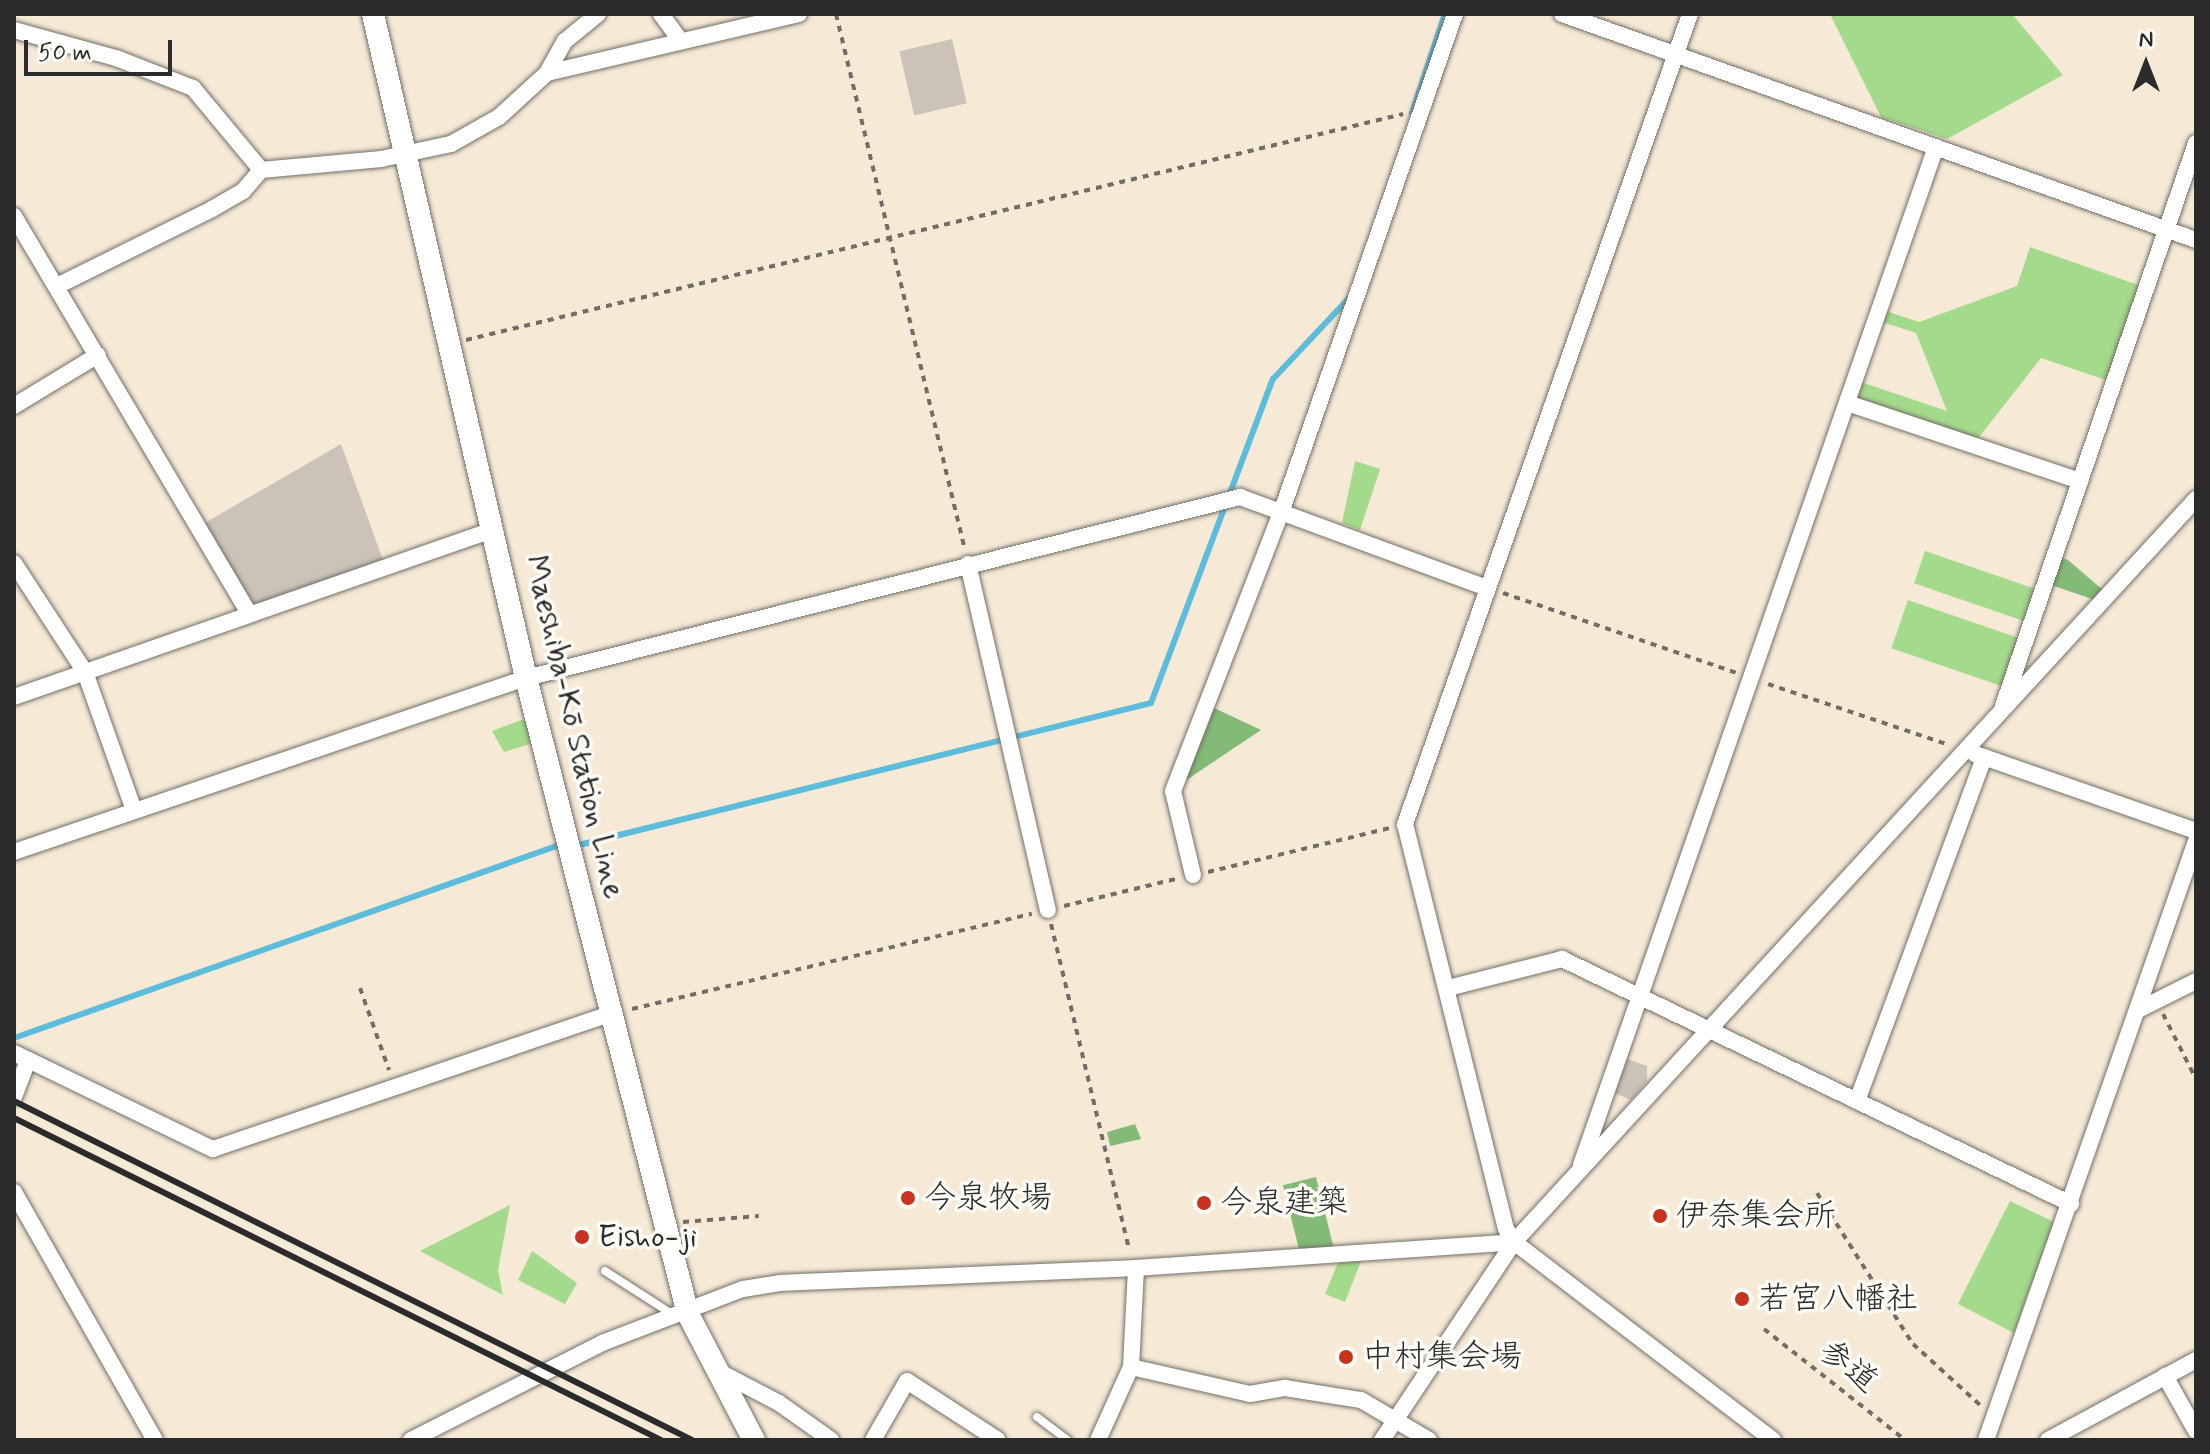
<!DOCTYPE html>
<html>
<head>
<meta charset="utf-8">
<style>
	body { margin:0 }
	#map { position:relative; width:2210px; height:1454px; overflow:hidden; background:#f6ead6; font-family:Mynerve,"Klee One",sans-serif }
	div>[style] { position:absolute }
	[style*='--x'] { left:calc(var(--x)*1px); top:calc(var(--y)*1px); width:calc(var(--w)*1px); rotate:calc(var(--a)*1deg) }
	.industrial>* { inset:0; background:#cbc3b8; transform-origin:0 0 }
	.green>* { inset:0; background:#a4da8b; transform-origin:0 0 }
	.forest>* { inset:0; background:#83ba77; transform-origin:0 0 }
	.stream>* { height:6px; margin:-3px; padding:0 3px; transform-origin:3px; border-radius:3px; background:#5dbcdb }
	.path>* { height:4px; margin-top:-2px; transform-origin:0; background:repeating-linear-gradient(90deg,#726e67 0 6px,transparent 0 12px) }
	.roads { filter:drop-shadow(0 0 2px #726e67) drop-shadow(0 0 2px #726e67) }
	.service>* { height:8px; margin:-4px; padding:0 4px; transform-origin:4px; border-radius:4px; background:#fff }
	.minor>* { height:16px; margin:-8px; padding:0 8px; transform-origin:8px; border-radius:8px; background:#fff }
	.secondary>* { height:22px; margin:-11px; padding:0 11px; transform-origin:11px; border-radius:11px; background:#fff }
	.rail>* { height:6px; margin:-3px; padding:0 3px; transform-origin:3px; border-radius:3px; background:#2b2b2b }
	.dots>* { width:22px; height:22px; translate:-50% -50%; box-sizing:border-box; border:4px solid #fdfcf7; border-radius:50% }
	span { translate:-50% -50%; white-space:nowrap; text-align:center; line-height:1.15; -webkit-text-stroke:7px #fdfcf7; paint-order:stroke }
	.street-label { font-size:32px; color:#2b2b2b }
	.poi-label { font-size:32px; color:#2b2b2b }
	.left { translate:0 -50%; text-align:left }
	.frame { position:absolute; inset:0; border:16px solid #2b2b2b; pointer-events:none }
	.north { position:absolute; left:2106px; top:24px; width:80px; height:80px; -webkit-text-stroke:6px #fdfcf7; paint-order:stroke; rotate:0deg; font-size:22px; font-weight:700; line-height:32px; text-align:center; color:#2b2b2b }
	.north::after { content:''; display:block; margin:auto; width:28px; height:36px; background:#2b2b2b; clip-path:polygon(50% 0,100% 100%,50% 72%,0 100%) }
	.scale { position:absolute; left:24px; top:40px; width:148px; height:36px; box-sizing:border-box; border:4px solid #2b2b2b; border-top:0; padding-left:10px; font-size:24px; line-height:28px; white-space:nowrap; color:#2b2b2b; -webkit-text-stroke:6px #fdfcf7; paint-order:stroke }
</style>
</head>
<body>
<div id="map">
	<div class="industrial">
		<div style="left:952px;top:39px;width:66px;height:54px;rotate:77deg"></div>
		<div style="clip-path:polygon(341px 444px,383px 560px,252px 607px,203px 524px)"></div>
		<div style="clip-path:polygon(1627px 1059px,1647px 1066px,1647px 1081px,1631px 1100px,1615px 1093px)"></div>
	</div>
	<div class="green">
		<div style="clip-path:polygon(1830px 14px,2012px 14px,2063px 75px,1947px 139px,1881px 117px)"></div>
		<div style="clip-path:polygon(2030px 247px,2141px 286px,2109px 381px,2041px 358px,1976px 441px,1855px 400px,1861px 382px,1947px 411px,1916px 333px,1882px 322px,1886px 311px,1919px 322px,2017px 286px)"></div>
		<div style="clip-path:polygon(1355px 461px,1380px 469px,1360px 530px,1342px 523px)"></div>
		<div style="left:1925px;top:551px;width:117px;height:34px;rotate:19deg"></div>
		<div style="left:1908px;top:600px;width:117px;height:51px;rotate:19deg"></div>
		<div style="clip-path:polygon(527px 718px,533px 743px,504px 752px,492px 731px)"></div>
		<div style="clip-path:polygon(2010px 1201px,2054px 1222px,2014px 1333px,1958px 1304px)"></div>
		<div style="clip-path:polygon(510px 1205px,498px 1270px,503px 1295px,420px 1251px)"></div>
		<div style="clip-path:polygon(532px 1251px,577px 1283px,565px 1304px,518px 1280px)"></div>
		<div style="clip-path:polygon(1363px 1256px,1345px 1302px,1325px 1294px,1340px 1258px)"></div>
	</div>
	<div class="forest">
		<div style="clip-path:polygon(2058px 556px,2068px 560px,2104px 591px,2095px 600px,2048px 584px)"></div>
		<div style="clip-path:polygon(1210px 706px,1261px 730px,1179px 785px)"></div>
		<div style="clip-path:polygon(1135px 1124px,1141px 1139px,1110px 1146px,1107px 1132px)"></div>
		<div style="left:1316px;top:1177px;width:73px;height:34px;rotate:76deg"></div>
	</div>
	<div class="stream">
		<div style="--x:1412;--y:113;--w:104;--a:-71.6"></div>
		<div style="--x:579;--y:845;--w:589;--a:-13.94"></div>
		<div style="--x:1151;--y:703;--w:346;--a:-69.4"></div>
		<div style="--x:1273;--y:379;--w:111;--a:-46.8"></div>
		<div style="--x:14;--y:1038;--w:581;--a:-19.49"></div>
	</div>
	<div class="path">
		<div style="--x:836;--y:14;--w:551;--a:76.47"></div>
		<div style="--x:466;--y:340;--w:964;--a:-13.56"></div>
		<div style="--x:1503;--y:593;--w:246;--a:18.9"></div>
		<div style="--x:1768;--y:684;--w:191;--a:18.6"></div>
		<div style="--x:1208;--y:872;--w:187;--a:-13.6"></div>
		<div style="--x:1064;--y:906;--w:115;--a:-13.6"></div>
		<div style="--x:1051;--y:924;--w:335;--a:76.5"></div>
		<div style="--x:360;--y:988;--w:87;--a:70.5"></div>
		<div style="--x:632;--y:1009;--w:411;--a:-13.4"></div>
		<div style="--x:2163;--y:1014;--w:73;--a:63.1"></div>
		<div style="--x:1817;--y:1193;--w:179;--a:57.6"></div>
		<div style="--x:1913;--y:1344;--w:91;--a:42.3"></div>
		<div style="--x:683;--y:1222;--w:76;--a:-4.5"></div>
		<div style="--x:1764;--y:1329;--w:179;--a:38.2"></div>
	</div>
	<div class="roads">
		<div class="service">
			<div style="--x:605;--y:1271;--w:83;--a:32.7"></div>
			<div style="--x:1037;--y:1417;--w:39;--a:37"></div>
		</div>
		<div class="minor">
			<div style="--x:661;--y:14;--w:34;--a:54"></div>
			<div style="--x:1562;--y:14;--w:673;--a:19.62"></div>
			<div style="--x:1690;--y:14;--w:859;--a:109.38"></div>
			<div style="--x:1405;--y:824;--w:417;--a:76"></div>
			<div style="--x:1506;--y:1229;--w:15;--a:58"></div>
			<div style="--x:1514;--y:1242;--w:326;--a:37.4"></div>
			<div style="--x:14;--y:30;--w:106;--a:15.4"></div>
			<div style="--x:116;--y:58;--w:83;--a:21.3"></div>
			<div style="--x:193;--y:88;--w:107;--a:50.3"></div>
			<div style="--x:547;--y:73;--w:259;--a:-13.2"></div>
			<div style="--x:14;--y:216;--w:462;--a:59.4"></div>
			<div style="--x:57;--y:286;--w:173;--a:-26.4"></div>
			<div style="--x:212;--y:209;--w:36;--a:-30"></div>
			<div style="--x:243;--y:191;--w:28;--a:-49"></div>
			<div style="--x:261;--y:170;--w:121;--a:-5.2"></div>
			<div style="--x:381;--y:159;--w:72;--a:-12.1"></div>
			<div style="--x:451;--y:144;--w:55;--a:-29.4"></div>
			<div style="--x:499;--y:117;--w:65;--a:-42.5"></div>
			<div style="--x:547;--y:73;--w:37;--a:-61"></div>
			<div style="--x:565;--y:41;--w:43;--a:-39.3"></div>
			<div style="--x:1847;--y:403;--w:246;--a:18.5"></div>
			<div style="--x:14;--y:406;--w:98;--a:-31.3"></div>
			<div style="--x:14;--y:563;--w:130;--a:56.9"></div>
			<div style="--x:85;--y:672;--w:146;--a:70.5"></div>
			<div style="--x:968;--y:564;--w:355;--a:77"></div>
			<div style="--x:14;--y:697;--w:509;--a:-19.25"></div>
			<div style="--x:2003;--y:706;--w:595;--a:-71.08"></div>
			<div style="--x:1975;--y:754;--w:234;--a:19.2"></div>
			<div style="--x:14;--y:852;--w:541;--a:-18.77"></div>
			<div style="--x:526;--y:678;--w:737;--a:-14.22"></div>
			<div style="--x:1240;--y:497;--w:261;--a:20.2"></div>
			<div style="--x:1193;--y:875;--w:86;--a:-103.4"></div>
			<div style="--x:1173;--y:791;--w:301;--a:-68.8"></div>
			<div style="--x:1282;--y:510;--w:525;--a:-70.77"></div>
			<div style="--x:1448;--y:988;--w:118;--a:-14.3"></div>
			<div style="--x:1562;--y:959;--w:565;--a:25.7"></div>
			<div style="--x:2138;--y:1010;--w:65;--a:-26.6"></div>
			<div style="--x:14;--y:1053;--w:221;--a:25.8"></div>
			<div style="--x:213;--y:1149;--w:419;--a:-18.8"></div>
			<div style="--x:14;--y:1097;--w:40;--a:-69"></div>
			<div style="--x:1857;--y:1101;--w:367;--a:-69.7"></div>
			<div style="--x:1581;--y:1165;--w:1078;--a:-70.78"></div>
			<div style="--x:14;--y:1192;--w:285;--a:60.4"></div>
			<div style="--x:1131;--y:1367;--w:122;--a:12.8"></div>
			<div style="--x:1250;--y:1394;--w:36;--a:-10"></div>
			<div style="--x:1285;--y:1388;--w:77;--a:9"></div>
			<div style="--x:1361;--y:1400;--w:79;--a:30.5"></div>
			<div style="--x:718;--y:1371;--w:69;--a:27.7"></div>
			<div style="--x:779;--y:1403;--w:64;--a:35.4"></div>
			<div style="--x:2165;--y:1376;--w:63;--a:60.6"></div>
			<div style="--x:411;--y:1440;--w:214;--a:-26.9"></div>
			<div style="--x:602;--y:1343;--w:151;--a:-21"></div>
			<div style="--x:743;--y:1289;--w:37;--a:-9"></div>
			<div style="--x:780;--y:1283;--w:356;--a:-2.4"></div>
			<div style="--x:1136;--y:1268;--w:379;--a:-3.9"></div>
			<div style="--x:873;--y:1440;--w:68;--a:-60"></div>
			<div style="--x:907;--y:1381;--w:108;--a:33"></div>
			<div style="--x:1098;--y:1440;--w:80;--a:-65.7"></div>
			<div style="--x:1131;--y:1367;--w:99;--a:-87.1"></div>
			<div style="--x:1382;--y:1440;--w:238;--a:-56.3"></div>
			<div style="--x:1514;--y:1242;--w:1009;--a:-47.45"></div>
			<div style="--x:1986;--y:1440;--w:635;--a:-70.68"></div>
			<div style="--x:2048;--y:1440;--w:168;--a:-28.4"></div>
		</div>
		<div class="secondary">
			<div style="--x:373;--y:14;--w:681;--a:77.02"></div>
			<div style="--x:526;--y:678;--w:656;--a:75.71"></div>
			<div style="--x:688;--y:1314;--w:142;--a:62.4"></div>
		</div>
	</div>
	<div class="rail">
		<div style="--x:14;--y:1101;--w:758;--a:26.57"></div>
		<div style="--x:14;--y:1118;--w:723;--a:26.46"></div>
	</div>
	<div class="dots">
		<div style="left:908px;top:1198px;background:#c8321e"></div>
		<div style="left:1204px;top:1203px;background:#c8321e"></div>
		<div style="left:1660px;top:1216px;background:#c8321e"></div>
		<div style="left:582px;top:1237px;background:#c8321e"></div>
		<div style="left:1742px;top:1299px;background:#c8321e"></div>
		<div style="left:1346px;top:1357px;background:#c8321e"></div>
	</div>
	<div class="street-label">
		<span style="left:574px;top:727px;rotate:77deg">Maeshiba-Kō Station Line</span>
		<span style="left:1848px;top:1367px;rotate:38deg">参道</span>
	</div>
	<div class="poi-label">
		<span class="left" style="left:924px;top:1198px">今泉牧場</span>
		<span class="left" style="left:1220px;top:1203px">今泉建築</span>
		<span class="left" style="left:1676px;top:1216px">伊奈集会所</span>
		<span class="left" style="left:598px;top:1237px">Eisho-ji</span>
		<span class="left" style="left:1758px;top:1299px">若宮八幡社</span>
		<span class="left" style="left:1362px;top:1357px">中村集会場</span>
	</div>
	<div class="frame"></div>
	<div class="north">N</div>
	<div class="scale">50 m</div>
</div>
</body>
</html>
